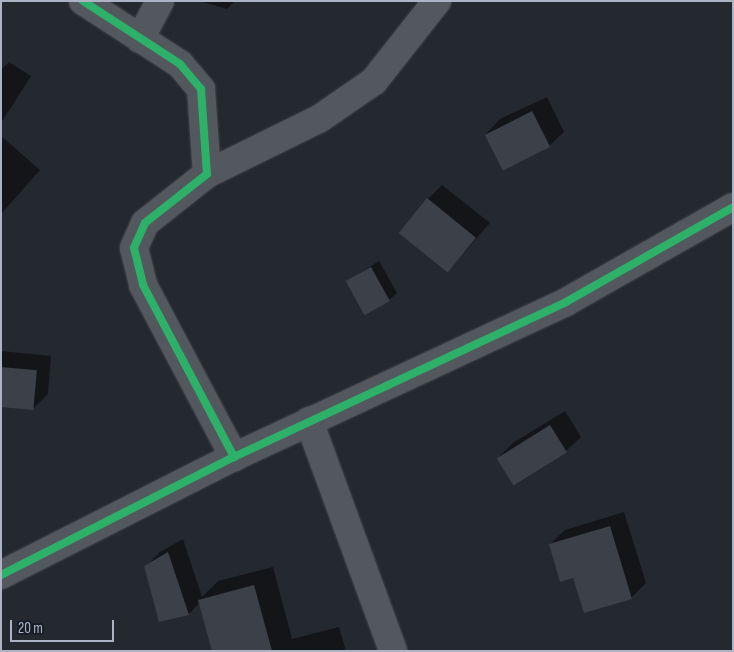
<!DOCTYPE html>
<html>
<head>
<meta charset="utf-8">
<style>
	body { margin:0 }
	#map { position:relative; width:734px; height:652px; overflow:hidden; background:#24282f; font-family:"Sofia Sans Condensed",sans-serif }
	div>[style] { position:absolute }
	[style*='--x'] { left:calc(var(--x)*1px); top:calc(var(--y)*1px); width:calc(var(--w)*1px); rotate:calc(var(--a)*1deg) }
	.shadow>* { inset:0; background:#0007 }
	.building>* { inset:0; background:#3c4048; transform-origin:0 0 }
	.roads { filter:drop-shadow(0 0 1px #404349) drop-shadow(0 0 1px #404349) }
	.minor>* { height:28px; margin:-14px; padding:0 14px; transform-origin:14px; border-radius:14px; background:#53575e }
	.tertiary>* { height:28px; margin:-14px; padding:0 14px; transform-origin:14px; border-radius:14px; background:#53575e }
	.cycleway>* { height:8px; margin:-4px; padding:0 4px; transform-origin:4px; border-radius:4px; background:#2db169 }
	span { translate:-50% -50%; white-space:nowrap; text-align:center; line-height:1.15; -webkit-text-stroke:5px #181e29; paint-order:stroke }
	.frame { position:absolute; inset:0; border:2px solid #acb4c3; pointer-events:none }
	.scale { position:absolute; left:10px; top:620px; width:104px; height:22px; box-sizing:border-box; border:2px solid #acb4c3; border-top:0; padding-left:6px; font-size:15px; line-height:18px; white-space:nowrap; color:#acb4c3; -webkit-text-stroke:4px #181e29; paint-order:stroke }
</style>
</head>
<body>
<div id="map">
	<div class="shadow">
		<div style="clip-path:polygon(200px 1px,235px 1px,227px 9px)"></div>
		<div style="clip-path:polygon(9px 62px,31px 76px,1px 123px,1px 70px)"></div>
		<div style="clip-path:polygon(547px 97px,564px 132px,549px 146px,486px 134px,500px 119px)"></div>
		<div style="clip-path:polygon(1px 136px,40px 170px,1px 214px)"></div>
		<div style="clip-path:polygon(442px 185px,490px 223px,448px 271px,428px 199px)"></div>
		<div style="clip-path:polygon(379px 261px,397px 293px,389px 300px,348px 281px)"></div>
		<div style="clip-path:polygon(1px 351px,51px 356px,48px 394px,33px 409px,1px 400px)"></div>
		<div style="clip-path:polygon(565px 411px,581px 437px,566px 451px,498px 458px,513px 443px)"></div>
		<div style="clip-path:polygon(624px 512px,646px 583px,631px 598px,573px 576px,550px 544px,565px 530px)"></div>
		<div style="clip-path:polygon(183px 539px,202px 597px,218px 581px,273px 567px,292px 639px,339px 627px,346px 651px,215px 651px,200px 602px,189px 614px,145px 567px,160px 552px)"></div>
	</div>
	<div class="building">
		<div style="left:532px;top:111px;width:40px;height:53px;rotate:63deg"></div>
		<div style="left:427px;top:198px;width:63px;height:45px;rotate:39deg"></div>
		<div style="left:371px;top:267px;width:39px;height:29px;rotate:61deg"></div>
		<div style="left:1px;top:367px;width:36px;height:40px;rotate:5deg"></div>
		<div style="left:550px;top:425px;width:32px;height:63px;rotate:58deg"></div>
		<div style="clip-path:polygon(610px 526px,632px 599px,584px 613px,573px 578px,560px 582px,549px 544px)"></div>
		<div style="clip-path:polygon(168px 552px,189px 615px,159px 622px,144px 566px)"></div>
		<div style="clip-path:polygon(254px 585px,272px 651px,212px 651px,198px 600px)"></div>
	</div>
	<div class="roads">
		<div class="minor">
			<div style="--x:83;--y:1;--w:116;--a:33"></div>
			<div style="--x:180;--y:64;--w:33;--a:50"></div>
			<div style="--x:201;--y:89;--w:85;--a:86"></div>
			<div style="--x:207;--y:174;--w:79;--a:141.7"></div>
			<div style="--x:145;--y:223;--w:27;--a:114"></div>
			<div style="--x:134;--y:248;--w:38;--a:76"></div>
			<div style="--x:143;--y:285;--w:195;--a:62.1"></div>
			<div style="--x:140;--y:39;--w:43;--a:-62.2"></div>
			<div style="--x:207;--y:174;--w:125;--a:-26.2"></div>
			<div style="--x:319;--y:119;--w:67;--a:-34.6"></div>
			<div style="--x:374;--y:81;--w:102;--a:-51.8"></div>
			<div style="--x:309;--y:421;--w:245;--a:69.9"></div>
		</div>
		<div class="tertiary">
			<div style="--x:1;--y:575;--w:261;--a:-26.9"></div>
			<div style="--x:234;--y:457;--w:366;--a:-25"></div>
			<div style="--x:566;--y:302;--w:192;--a:-29.6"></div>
		</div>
	</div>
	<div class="cycleway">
		<div style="--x:83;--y:1;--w:116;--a:33"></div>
		<div style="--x:180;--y:64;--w:33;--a:50"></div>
		<div style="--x:201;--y:89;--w:85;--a:86"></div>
		<div style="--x:207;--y:174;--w:79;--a:141.7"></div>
		<div style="--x:145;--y:223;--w:27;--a:114"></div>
		<div style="--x:134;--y:248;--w:38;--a:76"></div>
		<div style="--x:143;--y:285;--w:195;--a:62.1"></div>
		<div style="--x:1;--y:575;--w:261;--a:-26.9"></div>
		<div style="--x:234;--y:457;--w:366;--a:-25"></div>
		<div style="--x:566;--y:302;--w:192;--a:-29.6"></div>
	</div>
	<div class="frame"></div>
	<div class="scale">20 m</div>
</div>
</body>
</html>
